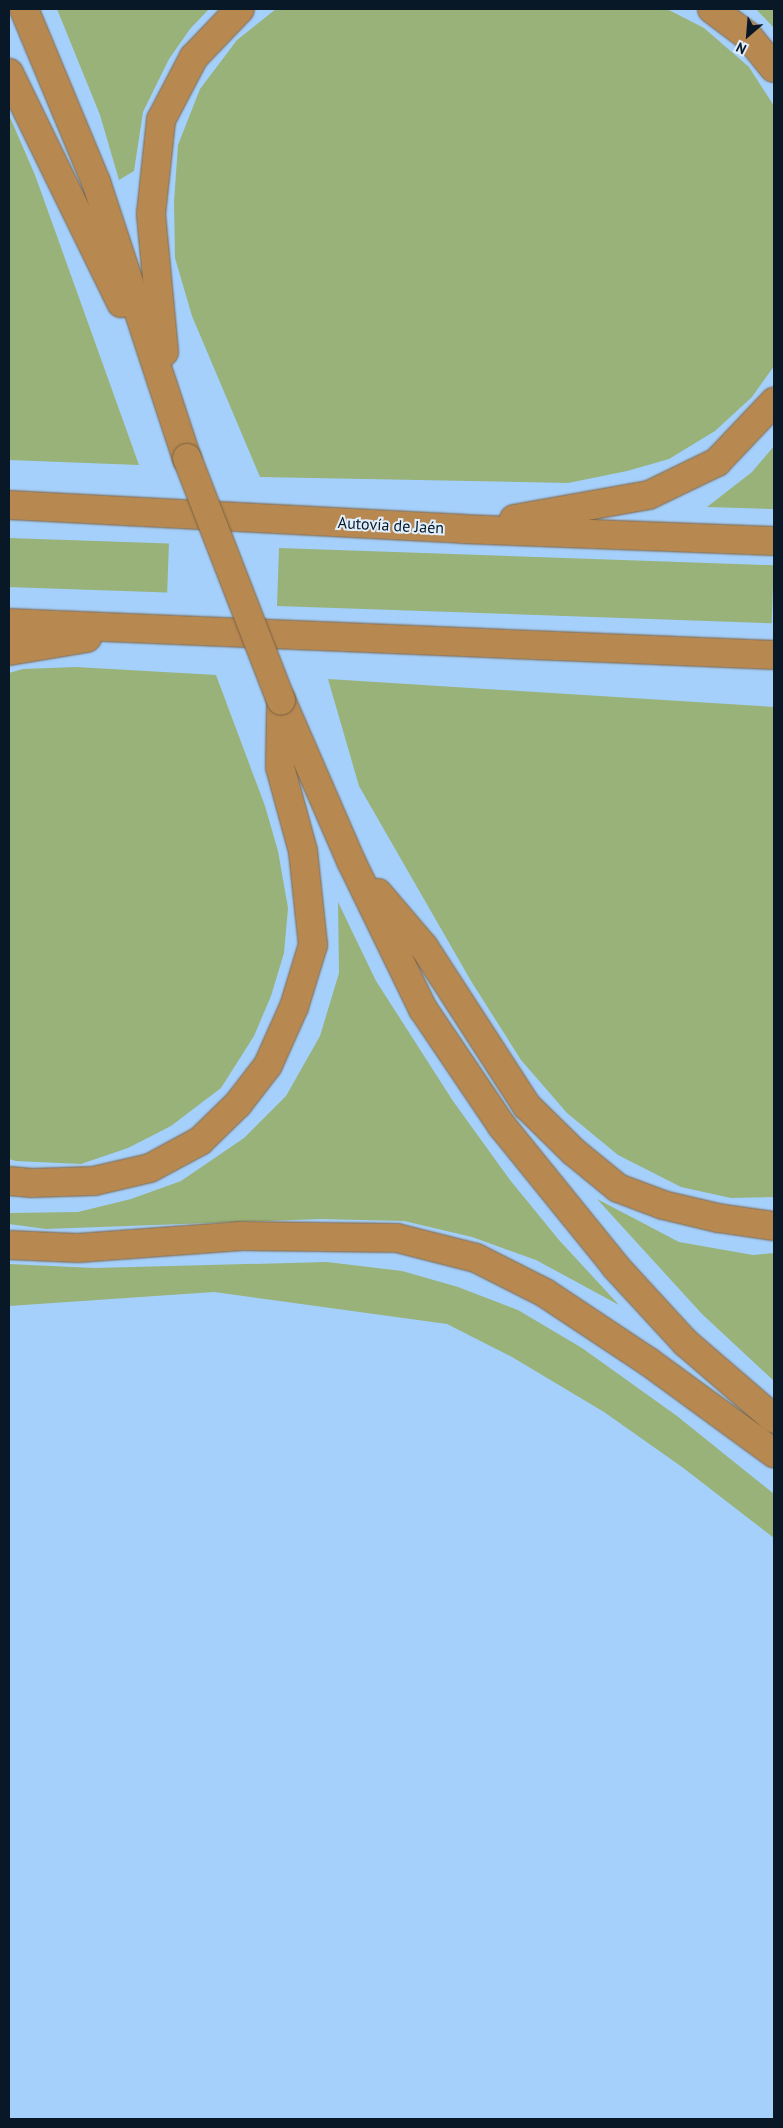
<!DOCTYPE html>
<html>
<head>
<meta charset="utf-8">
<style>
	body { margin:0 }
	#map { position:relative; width:783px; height:2128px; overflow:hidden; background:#a5d0fb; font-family:"PT Sans",sans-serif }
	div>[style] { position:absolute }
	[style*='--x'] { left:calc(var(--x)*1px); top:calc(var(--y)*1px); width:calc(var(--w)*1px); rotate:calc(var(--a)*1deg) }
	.green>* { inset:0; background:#98b279; transform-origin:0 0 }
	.roads { filter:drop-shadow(0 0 1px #7a6142) drop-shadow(0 0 1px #7a6142) }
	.highway>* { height:28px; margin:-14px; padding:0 14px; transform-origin:14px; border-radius:14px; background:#b88851 }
	.bridges { filter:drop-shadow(0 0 1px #7a6142) drop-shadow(0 0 1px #7a6142) }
	.highway-bridge>* { height:28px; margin:-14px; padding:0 14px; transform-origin:14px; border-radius:14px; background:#b88851 }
	span { translate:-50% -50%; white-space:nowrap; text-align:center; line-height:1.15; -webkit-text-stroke:4px #e1eefb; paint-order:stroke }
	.street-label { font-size:16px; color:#081827 }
	.frame { position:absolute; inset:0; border:10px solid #081827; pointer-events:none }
	.north { position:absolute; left:723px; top:10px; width:50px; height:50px; -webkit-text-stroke:4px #e1eefb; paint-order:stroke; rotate:207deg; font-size:14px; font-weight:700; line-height:20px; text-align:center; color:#081827 }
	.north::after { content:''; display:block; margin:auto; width:18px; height:22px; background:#081827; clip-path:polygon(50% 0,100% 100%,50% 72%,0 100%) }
</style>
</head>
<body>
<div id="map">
	<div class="green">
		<div style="clip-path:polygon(57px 9px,209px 9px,190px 29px,169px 59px,143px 112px,134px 171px,119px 180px,100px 115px)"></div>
		<div style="clip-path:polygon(276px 9px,667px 9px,704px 28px,749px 67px,774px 106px,774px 366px,752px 397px,715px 431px,669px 459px,627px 471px,568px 483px,260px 477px,192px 316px,175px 258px,174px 202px,178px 145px,200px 89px,237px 40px)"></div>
		<div style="clip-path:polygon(756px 9px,774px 9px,774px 28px)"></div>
		<div style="clip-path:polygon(9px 115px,35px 175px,139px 465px,9px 460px)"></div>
		<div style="clip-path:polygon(774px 446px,774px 509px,707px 507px,752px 472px)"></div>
		<div style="left:9px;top:538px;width:160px;height:49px;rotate:2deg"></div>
		<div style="left:279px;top:548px;width:495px;height:58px;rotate:2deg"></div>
		<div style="clip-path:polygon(76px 667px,216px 675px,265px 806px,278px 851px,288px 908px,284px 953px,271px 996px,254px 1036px,221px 1088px,171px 1126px,128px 1148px,81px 1164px,16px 1161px,9px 1159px,9px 673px,23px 669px)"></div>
		<div style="clip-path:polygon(328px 679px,774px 707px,774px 1197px,731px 1198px,681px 1187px,618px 1155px,567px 1113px,521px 1060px,471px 981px,359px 786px)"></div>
		<div style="clip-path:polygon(338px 902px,376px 981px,453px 1101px,510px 1180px,559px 1240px,619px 1305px,536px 1260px,472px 1237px,404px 1221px,320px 1219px,46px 1229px,9px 1224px,9px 1213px,78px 1212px,131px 1199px,181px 1181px,244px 1138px,286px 1096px,320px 1036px,339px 973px)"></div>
		<div style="clip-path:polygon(597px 1199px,679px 1242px,753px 1255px,774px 1253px,774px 1381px,702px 1314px)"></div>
		<div style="clip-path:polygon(327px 1262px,402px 1271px,458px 1287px,518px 1310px,582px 1348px,677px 1416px,774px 1494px,774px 1538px,682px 1467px,604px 1412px,512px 1357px,447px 1324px,214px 1292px,9px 1306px,9px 1264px,94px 1268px)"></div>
	</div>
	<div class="roads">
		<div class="highway">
			<div style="--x:24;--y:9;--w:187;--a:67.4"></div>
			<div style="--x:96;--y:182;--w:291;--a:71.8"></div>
			<div style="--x:712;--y:9;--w:45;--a:36.9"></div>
			<div style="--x:748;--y:36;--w:41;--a:50.9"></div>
			<div style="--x:9;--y:73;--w:256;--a:64"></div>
			<div style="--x:164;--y:352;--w:139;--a:-95.4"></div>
			<div style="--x:151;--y:214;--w:95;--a:-83.9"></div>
			<div style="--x:161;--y:120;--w:71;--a:-62.4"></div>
			<div style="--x:194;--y:57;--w:66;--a:-46.2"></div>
			<div style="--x:9;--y:505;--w:454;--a:3"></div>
			<div style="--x:462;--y:529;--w:312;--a:2.2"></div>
			<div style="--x:514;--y:519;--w:137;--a:-10.1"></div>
			<div style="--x:649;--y:495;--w:76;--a:-25.9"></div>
			<div style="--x:717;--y:462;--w:83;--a:-46.5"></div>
			<div style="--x:9;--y:623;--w:766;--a:2.4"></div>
			<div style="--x:9;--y:651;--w:79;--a:-9.5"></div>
			<div style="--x:281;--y:700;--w:176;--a:66.5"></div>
			<div style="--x:351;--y:861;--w:165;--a:64.1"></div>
			<div style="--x:423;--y:1009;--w:141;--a:56"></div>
			<div style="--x:502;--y:1126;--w:181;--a:51"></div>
			<div style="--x:616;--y:1267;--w:103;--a:47.4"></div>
			<div style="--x:686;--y:1343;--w:116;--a:40.8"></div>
			<div style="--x:378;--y:893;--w:71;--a:49.6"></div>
			<div style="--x:424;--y:947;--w:189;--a:57.1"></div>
			<div style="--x:527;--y:1106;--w:66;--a:44.4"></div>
			<div style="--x:574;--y:1152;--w:57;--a:39.3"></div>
			<div style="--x:618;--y:1188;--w:48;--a:20.7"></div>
			<div style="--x:663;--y:1205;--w:57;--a:13.3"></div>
			<div style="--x:718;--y:1218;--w:57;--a:8.1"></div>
			<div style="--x:9;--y:1181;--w:23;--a:5"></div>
			<div style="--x:32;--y:1183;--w:62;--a:-1.8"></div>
			<div style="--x:94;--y:1181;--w:57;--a:-13.1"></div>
			<div style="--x:150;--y:1168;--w:57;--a:-28.4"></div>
			<div style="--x:200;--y:1141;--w:53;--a:-44.2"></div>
			<div style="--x:238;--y:1104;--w:49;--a:-52.4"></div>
			<div style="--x:268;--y:1065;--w:64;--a:-65.9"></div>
			<div style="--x:294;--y:1007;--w:65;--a:-73"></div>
			<div style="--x:313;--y:945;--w:95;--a:-96.1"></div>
			<div style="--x:303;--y:851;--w:87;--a:-105.3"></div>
			<div style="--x:280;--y:767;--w:58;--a:-89"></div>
			<div style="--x:9;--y:1245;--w:69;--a:2.5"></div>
			<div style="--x:78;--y:1248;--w:164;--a:-4.2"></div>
			<div style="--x:242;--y:1236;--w:155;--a:0.7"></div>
			<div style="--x:397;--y:1238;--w:81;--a:14.2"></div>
			<div style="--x:476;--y:1258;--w:77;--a:26.9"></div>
			<div style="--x:545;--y:1293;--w:125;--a:33.6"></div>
			<div style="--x:649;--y:1362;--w:155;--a:36.1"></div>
		</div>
	</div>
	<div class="bridges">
		<div class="highway-bridge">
			<div style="--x:187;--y:458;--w:260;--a:68.8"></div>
		</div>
	</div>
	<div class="street-label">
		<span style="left:391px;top:525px;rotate:3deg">Autovía de Jaén</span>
	</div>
	<div class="frame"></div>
	<div class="north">N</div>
</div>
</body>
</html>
